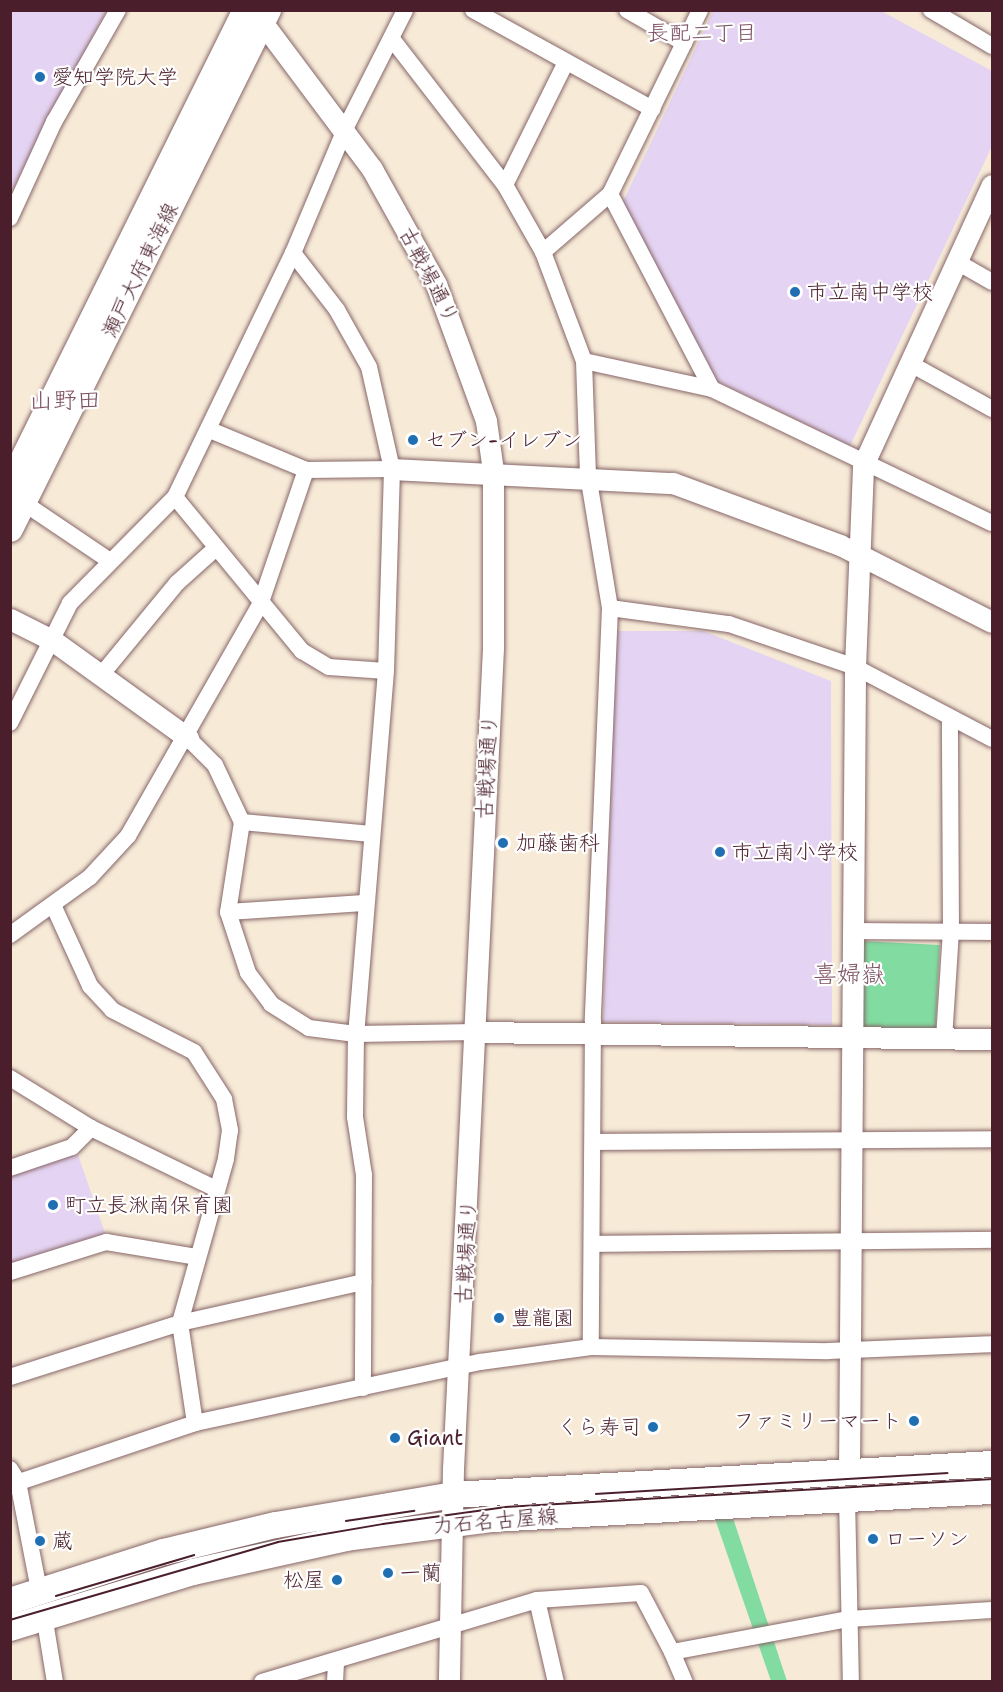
<!DOCTYPE html>
<html>
<head>
<meta charset="utf-8">
<style>
	body { margin:0 }
	#map { position:relative; width:1003px; height:1692px; overflow:hidden; background:#f7ebd8; font-family:"Shantell Sans","Klee One",sans-serif }
	div>[style] { position:absolute }
	[style*='--x'] { left:calc(var(--x)*1px); top:calc(var(--y)*1px); width:calc(var(--w)*1px); rotate:calc(var(--a)*1deg) }
	.built>* { inset:0; background:#e4d3f2 }
	.green>* { inset:0; background:#82dca2; transform-origin:0 0 }
	.roads { filter:drop-shadow(0 0 2px #876668) drop-shadow(0 0 2px #876668) }
	.minor>* { height:16px; margin:-8px; padding:0 8px; transform-origin:8px; border-radius:8px; background:#fff }
	.tertiary>* { height:21px; margin:-10.5px; padding:0 10.5px; transform-origin:10.5px; border-radius:10.5px; background:#fff }
	.primary>* { height:26px; margin:-13px; padding:0 13px; transform-origin:13px; border-radius:13px; background:#fff }
	.tram>* { height:1.5px; margin:-0.75px; padding:0 0.75px; transform-origin:0.75px; border-radius:0.75px; background:#4a1f2b }
	.dots>* { width:16px; height:16px; translate:-50% -50%; box-sizing:border-box; border:3px solid #fff; border-radius:50% }
	span { translate:-50% -50%; white-space:nowrap; text-align:center; line-height:1.15; -webkit-text-stroke:4.5px #fff; paint-order:stroke }
	.poi-label { font-size:21px; color:#4a1f2b }
	.left { translate:0 -50%; text-align:left }
	.right { translate:-100% -50%; text-align:right }
	.street-label { font-size:21px; color:#4a1f2b }
	.neighbourhood-label { font-size:22px; color:#7f5365 }
	.quarter-label { font-size:24px; color:#7f5365 }
	.frame { position:absolute; inset:0; border:12px solid #4a1f2b; pointer-events:none }
</style>
</head>
<body>
<div id="map">
	<div class="built">
		<div style="clip-path:polygon(11px 11px,106px 11px,11px 192px)"></div>
		<div style="clip-path:polygon(713px 11px,881px 11px,992px 71px,992px 146px,850px 446px,713px 379px,621px 206px)"></div>
		<div style="clip-path:polygon(616px 631px,703px 631px,831px 681px,832px 1025px,603px 1022px)"></div>
		<div style="clip-path:polygon(77px 1152px,106px 1236px,11px 1264px,10px 1175px)"></div>
	</div>
	<div class="green">
		<div style="left:862px;top:941px;width:78px;height:86px;rotate:3deg"></div>
		<div style="clip-path:polygon(731px 1512px,787px 1681px,771px 1681px,713px 1513px)"></div>
	</div>
	<div class="roads">
		<div class="minor">
			<div style="--x:473;--y:10;--w:205;--a:28.9"></div>
			<div style="--x:627;--y:10;--w:66;--a:30.1"></div>
			<div style="--x:931;--y:10;--w:71;--a:30.5"></div>
			<div style="--x:392;--y:39;--w:185;--a:52.3"></div>
			<div style="--x:505;--y:185;--w:77;--a:60.4"></div>
			<div style="--x:543;--y:252;--w:116;--a:69.4"></div>
			<div style="--x:584;--y:361;--w:114;--a:88"></div>
			<div style="--x:588;--y:475;--w:135;--a:80.6"></div>
			<div style="--x:610;--y:608;--w:413;--a:92.4"></div>
			<div style="--x:593;--y:1021;--w:326;--a:90.4"></div>
			<div style="--x:505;--y:185;--w:135;--a:-63.6"></div>
			<div style="--x:610;--y:194;--w:220;--a:62.4"></div>
			<div style="--x:10;--y:218;--w:106;--a:-65.4"></div>
			<div style="--x:54;--y:122;--w:129;--a:-60.3"></div>
			<div style="--x:543;--y:252;--w:89;--a:-40.9"></div>
			<div style="--x:610;--y:194;--w:205;--a:-63.9"></div>
			<div style="--x:293;--y:253;--w:72;--a:52.3"></div>
			<div style="--x:337;--y:310;--w:65;--a:60.7"></div>
			<div style="--x:369;--y:367;--w:105;--a:77.3"></div>
			<div style="--x:392;--y:469;--w:202;--a:91.7"></div>
			<div style="--x:386;--y:671;--w:364;--a:94.7"></div>
			<div style="--x:356;--y:1034;--w:83;--a:90.7"></div>
			<div style="--x:355;--y:1117;--w:59;--a:81.2"></div>
			<div style="--x:364;--y:1175;--w:213;--a:90.3"></div>
			<div style="--x:957;--y:262;--w:40;--a:29.7"></div>
			<div style="--x:584;--y:361;--w:131;--a:12.3"></div>
			<div style="--x:712;--y:389;--w:310;--a:25.6"></div>
			<div style="--x:909;--y:363;--w:95;--a:29"></div>
			<div style="--x:210;--y:430;--w:104;--a:22.6"></div>
			<div style="--x:306;--y:470;--w:86;--a:-0.7"></div>
			<div style="--x:175;--y:497;--w:200;--a:50.5"></div>
			<div style="--x:302;--y:651;--w:31;--a:31"></div>
			<div style="--x:329;--y:667;--w:57;--a:4"></div>
			<div style="--x:24;--y:503;--w:104;--a:34"></div>
			<div style="--x:610;--y:608;--w:120;--a:7.7"></div>
			<div style="--x:729;--y:624;--w:133;--a:18.8"></div>
			<div style="--x:855;--y:667;--w:155;--a:27.7"></div>
			<div style="--x:102;--y:674;--w:118;--a:-50.5"></div>
			<div style="--x:177;--y:583;--w:52;--a:-41.9"></div>
			<div style="--x:10;--y:723;--w:134;--a:-63.4"></div>
			<div style="--x:70;--y:603;--w:149;--a:-45.3"></div>
			<div style="--x:175;--y:497;--w:271;--a:-64.2"></div>
			<div style="--x:293;--y:253;--w:134;--a:-67.2"></div>
			<div style="--x:345;--y:129;--w:133;--a:-63.2"></div>
			<div style="--x:188;--y:738;--w:38;--a:45"></div>
			<div style="--x:215;--y:765;--w:63;--a:64.7"></div>
			<div style="--x:242;--y:822;--w:91;--a:98.8"></div>
			<div style="--x:228;--y:912;--w:64;--a:71.8"></div>
			<div style="--x:248;--y:973;--w:39;--a:53"></div>
			<div style="--x:271;--y:1004;--w:45;--a:32.3"></div>
			<div style="--x:309;--y:1028;--w:47;--a:7.3"></div>
			<div style="--x:356;--y:1034;--w:120;--a:-1"></div>
			<div style="--x:242;--y:822;--w:130;--a:5.3"></div>
			<div style="--x:53;--y:905;--w:89;--a:65.4"></div>
			<div style="--x:90;--y:986;--w:33;--a:47"></div>
			<div style="--x:112;--y:1010;--w:92;--a:27.1"></div>
			<div style="--x:194;--y:1052;--w:56;--a:57.4"></div>
			<div style="--x:224;--y:1099;--w:32;--a:79"></div>
			<div style="--x:230;--y:1130;--w:29;--a:98"></div>
			<div style="--x:226;--y:1159;--w:170;--a:105.7"></div>
			<div style="--x:180;--y:1323;--w:101;--a:81.5"></div>
			<div style="--x:228;--y:912;--w:136;--a:-3.8"></div>
			<div style="--x:854;--y:931;--w:138;--a:0.4"></div>
			<div style="--x:10;--y:935;--w:99;--a:-35.9"></div>
			<div style="--x:90;--y:877;--w:56;--a:-47.2"></div>
			<div style="--x:128;--y:836;--w:266;--a:-60.3"></div>
			<div style="--x:260;--y:605;--w:143;--a:-71.2"></div>
			<div style="--x:944;--y:1039;--w:107;--a:-86.3"></div>
			<div style="--x:951;--y:932;--w:212;--a:-90.3"></div>
			<div style="--x:10;--y:1078;--w:95;--a:31.7"></div>
			<div style="--x:91;--y:1128;--w:139;--a:26"></div>
			<div style="--x:595;--y:1142;--w:397;--a:-0.4"></div>
			<div style="--x:10;--y:1168;--w:65;--a:-18.7"></div>
			<div style="--x:72;--y:1147;--w:27;--a:-45"></div>
			<div style="--x:593;--y:1244;--w:399;--a:-0.6"></div>
			<div style="--x:10;--y:1272;--w:101;--a:-17.4"></div>
			<div style="--x:106;--y:1242;--w:93;--a:9.3"></div>
			<div style="--x:10;--y:1377;--w:178;--a:-17.6"></div>
			<div style="--x:180;--y:1323;--w:188;--a:-12.6"></div>
			<div style="--x:10;--y:1469;--w:15;--a:58"></div>
			<div style="--x:18;--y:1482;--w:110;--a:79"></div>
			<div style="--x:10;--y:1485;--w:195;--a:-18.5"></div>
			<div style="--x:195;--y:1423;--w:291;--a:-12.1"></div>
			<div style="--x:480;--y:1362;--w:112;--a:-7.7"></div>
			<div style="--x:591;--y:1347;--w:237;--a:1"></div>
			<div style="--x:828;--y:1351;--w:164;--a:-2.4"></div>
			<div style="--x:847;--y:1497;--w:185;--a:88.8"></div>
			<div style="--x:537;--y:1600;--w:84;--a:77"></div>
			<div style="--x:44;--y:1615;--w:68;--a:80.7"></div>
			<div style="--x:672;--y:1652;--w:33;--a:67"></div>
			<div style="--x:262;--y:1682;--w:287;--a:-16.6"></div>
			<div style="--x:537;--y:1600;--w:104;--a:-3.9"></div>
			<div style="--x:641;--y:1593;--w:67;--a:62.3"></div>
			<div style="--x:672;--y:1652;--w:180;--a:-10.6"></div>
			<div style="--x:849;--y:1619;--w:143;--a:-3.6"></div>
			<div style="--x:335;--y:1682;--w:21;--a:-87"></div>
		</div>
		<div class="tertiary">
			<div style="--x:262;--y:22;--w:184;--a:53.2"></div>
			<div style="--x:372;--y:169;--w:132;--a:60.9"></div>
			<div style="--x:436;--y:284;--w:146;--a:69.9"></div>
			<div style="--x:486;--y:421;--w:50;--a:82"></div>
			<div style="--x:493;--y:471;--w:177;--a:90"></div>
			<div style="--x:493;--y:648;--w:821;--a:92.79"></div>
			<div style="--x:453;--y:1468;--w:214;--a:91.1"></div>
			<div style="--x:392;--y:469;--w:281;--a:2.9"></div>
			<div style="--x:673;--y:483;--w:178;--a:20.4"></div>
			<div style="--x:840;--y:545;--w:170;--a:26.9"></div>
			<div style="--x:10;--y:619;--w:47;--a:26.6"></div>
			<div style="--x:52;--y:640;--w:168;--a:35.8"></div>
			<div style="--x:476;--y:1032;--w:516;--a:0.78"></div>
			<div style="--x:849;--y:1472;--w:805;--a:-89.57"></div>
			<div style="--x:855;--y:667;--w:202;--a:-87.7"></div>
			<div style="--x:863;--y:465;--w:308;--a:-65.3"></div>
		</div>
		<div class="primary">
			<div style="--x:10;--y:486;--w:531;--a:-63.63"></div>
			<div style="--x:10;--y:529;--w:580;--a:-63.57"></div>
			<div style="--x:10;--y:1601;--w:162;--a:-17.7"></div>
			<div style="--x:164;--y:1552;--w:115;--a:-13.6"></div>
			<div style="--x:276;--y:1525;--w:180;--a:-9.6"></div>
			<div style="--x:453;--y:1495;--w:540;--a:-3.29"></div>
			<div style="--x:10;--y:1628;--w:191;--a:-17"></div>
			<div style="--x:193;--y:1572;--w:157;--a:-12.5"></div>
			<div style="--x:346;--y:1538;--w:147;--a:-7.4"></div>
			<div style="--x:492;--y:1519;--w:501;--a:-3.21"></div>
		</div>
	</div>
	<div class="tram">
		<div style="--x:596;--y:1494;--w:352;--a:-3.4"></div>
		<div style="--x:346;--y:1521;--w:69;--a:-8.4"></div>
		<div style="--x:56;--y:1596;--w:144;--a:-16.5"></div>
		<div style="--x:10;--y:1620;--w:279;--a:-16.2"></div>
		<div style="--x:278;--y:1542;--w:107;--a:-9.7"></div>
		<div style="--x:383;--y:1524;--w:124;--a:-7.9"></div>
		<div style="--x:506;--y:1507;--w:487;--a:-3.3"></div>
	</div>
	<div class="dots">
		<div style="left:40px;top:77px;background:#1f6fb2"></div>
		<div style="left:795px;top:292px;background:#1f6fb2"></div>
		<div style="left:413px;top:440px;background:#1f6fb2"></div>
		<div style="left:503px;top:843px;background:#1f6fb2"></div>
		<div style="left:720px;top:852px;background:#1f6fb2"></div>
		<div style="left:53px;top:1205px;background:#1f6fb2"></div>
		<div style="left:499px;top:1318px;background:#1f6fb2"></div>
		<div style="left:914px;top:1421px;background:#1f6fb2"></div>
		<div style="left:653px;top:1427px;background:#1f6fb2"></div>
		<div style="left:395px;top:1438px;background:#1f6fb2"></div>
		<div style="left:873px;top:1539px;background:#1f6fb2"></div>
		<div style="left:40px;top:1541px;background:#1f6fb2"></div>
		<div style="left:388px;top:1573px;background:#1f6fb2"></div>
		<div style="left:337px;top:1580px;background:#1f6fb2"></div>
	</div>
	<div class="poi-label">
		<span class="left" style="left:52px;top:77px">愛知学院大学</span>
		<span class="left" style="left:807px;top:292px">市立南中学校</span>
		<span class="left" style="left:425px;top:440px">セブン-イレブン</span>
		<span class="left" style="left:516px;top:843px">加藤歯科</span>
		<span class="left" style="left:732px;top:852px">市立南小学校</span>
		<span class="left" style="left:65px;top:1205px">町立長湫南保育園</span>
		<span class="left" style="left:511px;top:1318px">豊龍園</span>
		<span class="right" style="left:902px;top:1421px">ファミリーマート</span>
		<span class="right" style="left:641px;top:1427px">くら寿司</span>
		<span class="left" style="left:407px;top:1438px">Giant</span>
		<span class="left" style="left:885px;top:1539px">ローソン</span>
		<span class="left" style="left:52px;top:1541px">蔵</span>
		<span class="left" style="left:400px;top:1573px">一蘭</span>
		<span class="right" style="left:325px;top:1580px">松屋</span>
	</div>
	<div class="street-label">
		<span style="left:140px;top:270px;rotate:-64deg">瀬戸大府東海線</span>
		<span style="left:429px;top:275px;rotate:63deg">古戦場通り</span>
		<span style="left:487px;top:767px;rotate:-87deg">古戦場通り</span>
		<span style="left:466px;top:1252px;rotate:-87deg">古戦場通り</span>
		<span style="left:495px;top:1521px;rotate:-5deg">力石名古屋線</span>
	</div>
	<div class="neighbourhood-label">
		<span style="left:702px;top:33px">長配二丁目</span>
	</div>
	<div class="quarter-label">
		<span style="left:65px;top:401px">山野田</span>
		<span style="left:849px;top:975px">喜婦嶽</span>
	</div>
	<div class="frame"></div>
</div>
</body>
</html>
